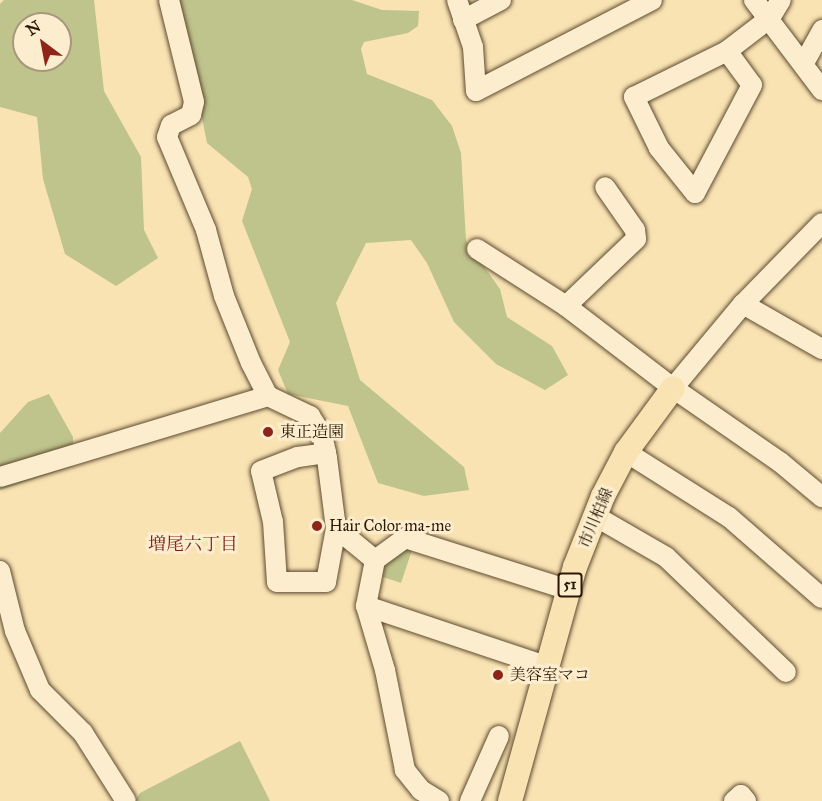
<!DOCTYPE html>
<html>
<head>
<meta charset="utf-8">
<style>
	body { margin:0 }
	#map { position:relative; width:822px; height:801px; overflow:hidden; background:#f9e3b3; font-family:"IM FELL Great Primer","Noto Serif JP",serif }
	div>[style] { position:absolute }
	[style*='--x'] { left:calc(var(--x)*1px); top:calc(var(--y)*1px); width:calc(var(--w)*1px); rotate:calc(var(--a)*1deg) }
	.green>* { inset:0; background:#bfc38c }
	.roads { filter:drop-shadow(0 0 2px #5e4b2f) drop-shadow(0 0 2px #5e4b2f) }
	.minor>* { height:20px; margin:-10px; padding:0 10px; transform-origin:10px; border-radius:10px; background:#fbedce }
	.major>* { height:24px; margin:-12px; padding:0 12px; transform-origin:12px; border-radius:12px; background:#f9e3b3 }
	.dots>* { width:16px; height:16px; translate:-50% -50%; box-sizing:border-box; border:3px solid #fbedce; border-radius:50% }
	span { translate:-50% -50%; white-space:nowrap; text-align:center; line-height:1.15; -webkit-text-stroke:6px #fbedce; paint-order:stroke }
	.shield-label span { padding:2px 4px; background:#fbedce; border:2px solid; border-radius:4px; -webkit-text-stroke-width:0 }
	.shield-label { font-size:15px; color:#2a1803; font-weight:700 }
	.poi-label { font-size:16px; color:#2a1803 }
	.left { translate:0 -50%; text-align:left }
	.street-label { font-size:16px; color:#2a1803 }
	.neighbourhood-label { font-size:18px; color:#7a1f14 }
	.north { position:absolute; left:12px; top:12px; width:60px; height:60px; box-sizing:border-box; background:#fbedce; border:2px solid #a7987d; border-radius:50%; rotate:328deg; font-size:16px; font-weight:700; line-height:24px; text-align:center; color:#2a1803 }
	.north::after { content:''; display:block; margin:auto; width:21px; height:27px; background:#8f2418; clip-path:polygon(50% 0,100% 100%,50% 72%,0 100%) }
</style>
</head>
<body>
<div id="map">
	<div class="green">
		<div style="clip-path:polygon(evenodd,4px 0,94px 0,104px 91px,141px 157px,144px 230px,158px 258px,116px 286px,65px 254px,43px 179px,37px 117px,0 107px,0 4px,4px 0,24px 24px,60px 24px,60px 60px,24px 60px,24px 24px)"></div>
		<div style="clip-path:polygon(179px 0,352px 0,382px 10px,419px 11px,418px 26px,408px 33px,364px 42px,361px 49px,367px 74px,432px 100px,452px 126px,461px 153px,466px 241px,500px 289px,507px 317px,552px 346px,568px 375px,545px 390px,496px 364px,454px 322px,427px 263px,411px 240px,366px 243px,336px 303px,360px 380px,464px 467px,469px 490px,424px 496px,378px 483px,348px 406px,288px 394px,278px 370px,290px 342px,242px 221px,252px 189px,248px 177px,207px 143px)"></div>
		<div style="clip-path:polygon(49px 394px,73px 437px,73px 466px,0 490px,0 433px,28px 402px)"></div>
		<div style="clip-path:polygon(398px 547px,412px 550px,401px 583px,377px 575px,378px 566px)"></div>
		<div style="clip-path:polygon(240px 741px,270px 801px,135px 801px,140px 793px)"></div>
	</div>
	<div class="roads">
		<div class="minor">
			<div style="--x:169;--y:0;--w:105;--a:76.2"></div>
			<div style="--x:194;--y:102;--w:13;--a:103"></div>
			<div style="--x:191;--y:115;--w:22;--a:153"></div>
			<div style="--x:171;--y:125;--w:13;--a:108"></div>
			<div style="--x:167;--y:137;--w:101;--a:67.2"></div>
			<div style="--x:206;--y:230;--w:68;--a:74.7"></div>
			<div style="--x:224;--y:296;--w:72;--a:68.1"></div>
			<div style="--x:251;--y:363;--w:37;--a:63"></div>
			<div style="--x:268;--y:396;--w:47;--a:25.5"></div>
			<div style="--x:310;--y:416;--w:22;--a:58"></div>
			<div style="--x:322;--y:435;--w:18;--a:77"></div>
			<div style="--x:326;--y:453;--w:5;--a:79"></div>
			<div style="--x:327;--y:458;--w:71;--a:82.7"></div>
			<div style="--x:336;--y:528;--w:55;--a:100.5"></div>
			<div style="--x:326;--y:582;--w:49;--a:180"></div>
			<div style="--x:277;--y:582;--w:60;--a:-93.8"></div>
			<div style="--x:273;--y:522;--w:52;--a:-103.2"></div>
			<div style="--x:261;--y:471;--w:40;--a:-21"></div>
			<div style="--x:298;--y:457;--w:28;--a:-8"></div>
			<div style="--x:457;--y:0;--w:50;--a:71.2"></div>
			<div style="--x:473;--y:47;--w:44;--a:86.1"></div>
			<div style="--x:476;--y:91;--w:198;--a:-27.3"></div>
			<div style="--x:754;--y:0;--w:113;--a:52.9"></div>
			<div style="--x:463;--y:20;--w:43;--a:-27.8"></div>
			<div style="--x:727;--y:51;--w:42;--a:53.7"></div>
			<div style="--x:752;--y:85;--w:122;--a:117.8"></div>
			<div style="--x:695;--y:193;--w:58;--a:-128.7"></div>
			<div style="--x:659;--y:148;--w:57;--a:-116.1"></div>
			<div style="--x:634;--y:97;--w:104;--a:-26.3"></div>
			<div style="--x:727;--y:51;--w:54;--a:-37.5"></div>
			<div style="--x:770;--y:18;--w:21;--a:-59"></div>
			<div style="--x:804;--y:63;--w:38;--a:-61"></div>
			<div style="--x:477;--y:249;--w:106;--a:32.6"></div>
			<div style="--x:566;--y:306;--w:135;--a:37.5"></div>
			<div style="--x:673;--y:388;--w:130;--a:34.7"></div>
			<div style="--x:780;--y:462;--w:55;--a:39.8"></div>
			<div style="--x:743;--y:304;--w:113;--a:-45.7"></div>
			<div style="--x:566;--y:306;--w:97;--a:-43.7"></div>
			<div style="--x:636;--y:239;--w:9;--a:-96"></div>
			<div style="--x:635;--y:230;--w:52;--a:-124.9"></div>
			<div style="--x:673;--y:388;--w:109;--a:-50.2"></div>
			<div style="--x:743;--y:304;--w:91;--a:29.7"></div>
			<div style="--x:626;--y:452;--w:122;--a:32.3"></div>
			<div style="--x:729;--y:517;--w:123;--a:41.1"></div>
			<div style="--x:0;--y:477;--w:280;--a:-16.8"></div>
			<div style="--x:595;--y:516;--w:82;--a:30"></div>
			<div style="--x:666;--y:557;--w:166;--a:43.8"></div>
			<div style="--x:336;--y:528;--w:50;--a:39.4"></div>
			<div style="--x:0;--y:571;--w:62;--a:76"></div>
			<div style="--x:15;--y:631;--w:64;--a:67"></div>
			<div style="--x:40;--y:690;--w:61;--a:45"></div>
			<div style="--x:83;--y:733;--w:80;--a:57.7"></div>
			<div style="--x:366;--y:606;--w:192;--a:18.5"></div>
			<div style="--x:439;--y:801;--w:21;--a:-149"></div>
			<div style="--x:421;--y:790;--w:26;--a:-129"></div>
			<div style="--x:405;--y:770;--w:102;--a:-101.3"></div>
			<div style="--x:385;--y:670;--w:67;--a:-106.5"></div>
			<div style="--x:366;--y:606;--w:47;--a:-78.9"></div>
			<div style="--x:375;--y:560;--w:37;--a:-36"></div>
			<div style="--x:405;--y:538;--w:172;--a:17.6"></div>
			<div style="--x:470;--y:801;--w:71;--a:-66"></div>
			<div style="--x:734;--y:801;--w:9;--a:-41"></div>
			<div style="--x:741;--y:795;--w:8;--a:50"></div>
		</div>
		<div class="major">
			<div style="--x:510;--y:801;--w:243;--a:-74.5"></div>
			<div style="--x:575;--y:567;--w:76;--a:-68.5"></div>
			<div style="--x:603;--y:496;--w:50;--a:-62.4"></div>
			<div style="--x:626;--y:452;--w:79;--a:-53.7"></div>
		</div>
	</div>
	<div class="dots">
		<div style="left:268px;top:432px;background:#8f2418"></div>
		<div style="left:317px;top:526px;background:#8f2418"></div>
		<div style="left:498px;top:675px;background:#8f2418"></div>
	</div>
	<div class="shield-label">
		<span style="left:570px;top:585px">51</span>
	</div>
	<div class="poi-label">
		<span class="left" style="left:280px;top:432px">東正造園</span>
		<span class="left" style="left:329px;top:526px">Hair Color ma-me</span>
		<span class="left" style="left:510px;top:675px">美容室マコ</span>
	</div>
	<div class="street-label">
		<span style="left:596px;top:518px;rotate:-67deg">市川柏線</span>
	</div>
	<div class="neighbourhood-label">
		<span style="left:193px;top:544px">増尾六丁目</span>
	</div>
	<div class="north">N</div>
</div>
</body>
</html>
